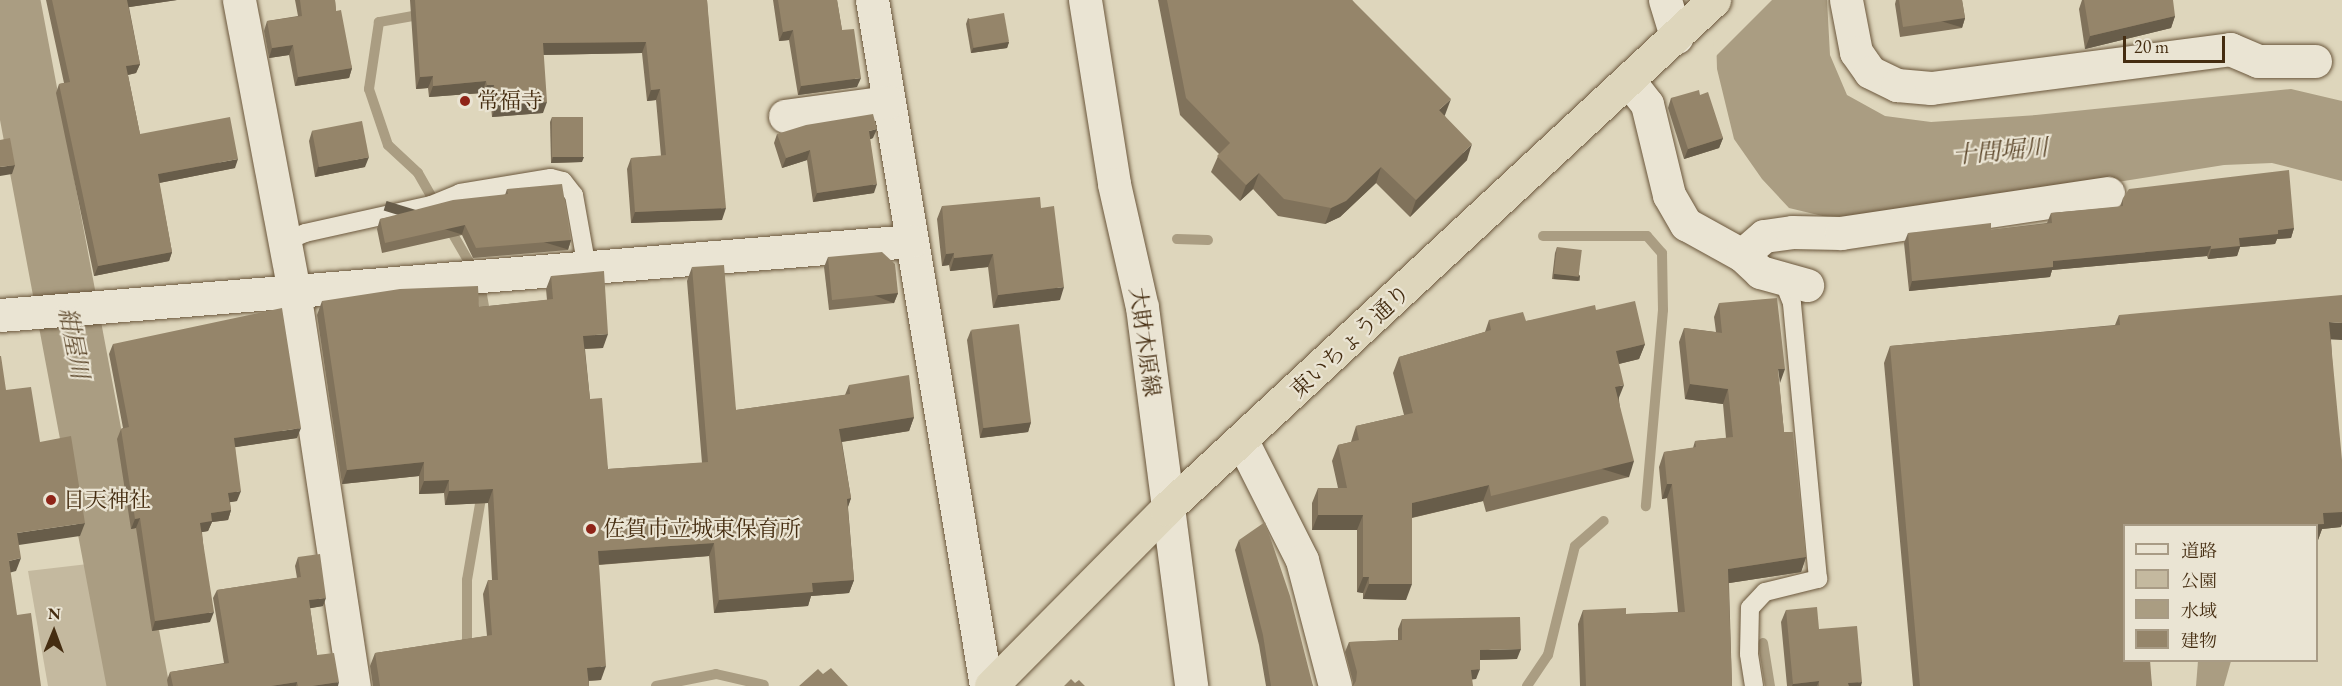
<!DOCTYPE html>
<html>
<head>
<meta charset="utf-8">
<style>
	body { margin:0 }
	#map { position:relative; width:2342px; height:686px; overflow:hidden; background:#ded6bc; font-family:"EB Garamond","Noto Serif JP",serif }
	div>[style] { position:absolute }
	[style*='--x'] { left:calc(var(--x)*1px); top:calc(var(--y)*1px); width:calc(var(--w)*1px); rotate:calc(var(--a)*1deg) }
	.green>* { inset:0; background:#c4b99f }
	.water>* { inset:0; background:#aa9d82 }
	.pier>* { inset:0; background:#ded6bc }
	.stream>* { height:10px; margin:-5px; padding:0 5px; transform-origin:5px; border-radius:5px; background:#aa9d82 }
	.river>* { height:62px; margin:-31px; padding:0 31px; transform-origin:31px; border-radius:31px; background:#aa9d82 }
	.roads { filter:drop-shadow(0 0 2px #6b573c) drop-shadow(0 0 2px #6b573c) }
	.lane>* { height:18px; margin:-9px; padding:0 9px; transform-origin:9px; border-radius:9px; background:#eae4d3 }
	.street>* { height:33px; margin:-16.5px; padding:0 16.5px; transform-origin:16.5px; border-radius:16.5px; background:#eae4d3 }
	.secondary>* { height:33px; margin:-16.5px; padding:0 16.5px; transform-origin:16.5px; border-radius:16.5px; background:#eae4d3 }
	.highway>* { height:33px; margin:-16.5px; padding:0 16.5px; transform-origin:16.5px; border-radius:16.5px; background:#ded6bc }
	.wall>* { inset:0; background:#80725b }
	.shaded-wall>* { inset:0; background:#685d4a; transform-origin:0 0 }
	.building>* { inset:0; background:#95856a; transform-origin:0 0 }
	.dots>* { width:16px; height:16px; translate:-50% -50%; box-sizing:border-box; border:3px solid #eae4d3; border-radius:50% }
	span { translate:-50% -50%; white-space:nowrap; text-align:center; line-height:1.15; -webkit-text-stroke:4.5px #eae4d3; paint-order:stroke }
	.poi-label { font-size:22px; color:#452d11 }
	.left { translate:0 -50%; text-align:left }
	.street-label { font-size:22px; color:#452d11 }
	.water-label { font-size:24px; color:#5e492d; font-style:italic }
	.legend { position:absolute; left:2123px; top:524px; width:195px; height:138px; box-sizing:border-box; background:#eae4d3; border:2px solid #a89b85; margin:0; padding:8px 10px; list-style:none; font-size:18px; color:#452d11 }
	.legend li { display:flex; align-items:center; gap:12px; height:30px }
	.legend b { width:30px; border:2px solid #a89b85 }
	.north { position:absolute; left:24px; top:602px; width:60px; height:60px; -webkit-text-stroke:4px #eae4d3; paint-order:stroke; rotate:1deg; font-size:16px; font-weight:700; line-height:24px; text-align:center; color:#452d11 }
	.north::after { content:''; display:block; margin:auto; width:21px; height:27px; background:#452d11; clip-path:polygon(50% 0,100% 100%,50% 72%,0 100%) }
	.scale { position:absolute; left:2123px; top:36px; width:102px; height:27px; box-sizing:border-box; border:3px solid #452d11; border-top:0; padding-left:8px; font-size:18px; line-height:21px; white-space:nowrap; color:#452d11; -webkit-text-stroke:4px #eae4d3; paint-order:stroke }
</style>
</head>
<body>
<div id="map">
	<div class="green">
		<div style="clip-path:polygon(88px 564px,117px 686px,48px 686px,28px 571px)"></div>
	</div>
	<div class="water">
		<div style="clip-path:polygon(1715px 0,1827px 0,1830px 55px,1847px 95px,1885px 116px,1931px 122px,2036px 115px,2291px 89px,2342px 101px,2342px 181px,2272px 163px,2224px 165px,2055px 192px,1835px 219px,1789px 208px,1762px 179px,1734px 139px,1717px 69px)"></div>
		<div style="clip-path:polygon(2198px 661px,2231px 661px,2224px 686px,2196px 686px)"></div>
	</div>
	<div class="pier">
		<div style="clip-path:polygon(1712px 0,1772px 0,1714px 58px)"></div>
	</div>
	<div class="stream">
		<div style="--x:424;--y:14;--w:46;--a:169.9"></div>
		<div style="--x:379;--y:22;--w:68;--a:98.5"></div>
		<div style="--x:369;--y:89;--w:59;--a:71.3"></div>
		<div style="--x:388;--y:145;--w:41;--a:43"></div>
		<div style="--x:418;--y:173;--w:40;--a:60.3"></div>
		<div style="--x:447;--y:224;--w:44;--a:59.9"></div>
		<div style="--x:1543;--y:236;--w:104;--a:0"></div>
		<div style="--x:1647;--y:236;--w:23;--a:49"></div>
		<div style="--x:1662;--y:253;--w:57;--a:89"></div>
		<div style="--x:1663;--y:310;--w:197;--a:95"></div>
		<div style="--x:1177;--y:239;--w:31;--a:2"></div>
		<div style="--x:482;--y:295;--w:23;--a:80"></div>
		<div style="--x:1763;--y:643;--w:44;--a:80.8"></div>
		<div style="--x:467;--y:652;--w:72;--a:-90"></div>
		<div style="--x:467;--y:580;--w:89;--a:-80.3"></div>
		<div style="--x:656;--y:686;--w:61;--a:-11.3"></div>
		<div style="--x:716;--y:674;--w:49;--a:12.9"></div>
		<div style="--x:1527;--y:686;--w:37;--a:-56"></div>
		<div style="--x:1548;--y:655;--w:112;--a:-76.1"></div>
		<div style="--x:1575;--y:546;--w:38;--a:-41"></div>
	</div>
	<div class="river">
		<div style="--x:9;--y:0;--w:698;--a:79.35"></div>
	</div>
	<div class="roads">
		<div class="lane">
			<div style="--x:284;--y:242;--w:23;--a:-23"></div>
			<div style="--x:305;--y:233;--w:129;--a:-12.5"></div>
			<div style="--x:431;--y:205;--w:31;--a:-22"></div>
			<div style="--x:460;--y:193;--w:92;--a:-9.4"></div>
			<div style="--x:551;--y:178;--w:12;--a:14"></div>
			<div style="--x:563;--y:181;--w:18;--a:52"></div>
			<div style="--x:574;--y:195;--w:74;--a:79.9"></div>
			<div style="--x:1754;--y:686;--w:32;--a:-99"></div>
			<div style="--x:1749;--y:654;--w:46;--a:-88.8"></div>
			<div style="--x:1750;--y:608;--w:22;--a:-47"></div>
			<div style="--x:1765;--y:592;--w:55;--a:-13.8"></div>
			<div style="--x:1818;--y:579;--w:277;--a:-95.4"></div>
			<div style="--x:1792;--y:303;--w:27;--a:-112"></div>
		</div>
		<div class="street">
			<div style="--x:239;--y:0;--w:296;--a:79.3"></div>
			<div style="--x:294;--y:291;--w:400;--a:81.4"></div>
			<div style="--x:872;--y:0;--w:695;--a:80.56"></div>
			<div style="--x:1665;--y:0;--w:39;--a:73"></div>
			<div style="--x:1846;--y:0;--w:53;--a:79.1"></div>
			<div style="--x:1856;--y:52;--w:24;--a:55"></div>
			<div style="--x:1870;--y:72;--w:30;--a:26"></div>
			<div style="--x:1897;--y:85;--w:34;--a:5"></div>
			<div style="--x:1931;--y:88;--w:302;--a:-7.4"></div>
			<div style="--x:2230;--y:49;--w:30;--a:23"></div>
			<div style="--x:2258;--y:61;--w:57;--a:0"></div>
			<div style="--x:1629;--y:81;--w:29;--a:52"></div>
			<div style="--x:1647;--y:104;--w:94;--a:76.4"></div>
			<div style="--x:1669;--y:195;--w:34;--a:60"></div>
			<div style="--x:1686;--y:224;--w:64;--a:29"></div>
			<div style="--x:1742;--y:255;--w:25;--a:43"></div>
			<div style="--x:1760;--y:272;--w:49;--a:15.5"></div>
			<div style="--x:785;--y:116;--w:104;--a:-7.7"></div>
			<div style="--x:1742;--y:255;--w:29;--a:-41"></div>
			<div style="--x:1764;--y:236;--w:28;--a:-8"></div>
			<div style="--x:1792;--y:232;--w:49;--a:1.2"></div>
			<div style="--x:1841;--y:233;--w:270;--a:-8.5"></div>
			<div style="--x:0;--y:315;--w:914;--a:-4.64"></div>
			<div style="--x:1242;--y:441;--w:133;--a:63.2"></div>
			<div style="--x:1302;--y:560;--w:130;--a:75.3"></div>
		</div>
		<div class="secondary">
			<div style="--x:1085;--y:0;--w:186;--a:81"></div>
			<div style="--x:1114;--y:184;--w:126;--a:77.2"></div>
			<div style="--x:1142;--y:307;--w:382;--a:82.6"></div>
		</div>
		<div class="highway">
			<div style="--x:991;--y:686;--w:249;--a:-45.3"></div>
			<div style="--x:1166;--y:509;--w:748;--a:-42.89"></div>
		</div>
	</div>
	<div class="wall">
		<div style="clip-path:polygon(46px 0,177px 0,129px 7px,140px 64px,136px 73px,128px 75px,140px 134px,235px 168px,159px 183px,172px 252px,169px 261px,94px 276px,56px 93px,59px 84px,64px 83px)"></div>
		<div style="clip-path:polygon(295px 0,335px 0,336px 11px,352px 68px,349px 78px,295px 86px,289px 55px,269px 58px,264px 31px,267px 21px,298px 16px)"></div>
		<div style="clip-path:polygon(410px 0,707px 0,722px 220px,631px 223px,627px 169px,631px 158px,661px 156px,656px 100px,647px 101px,642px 53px,543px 55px,543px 113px,492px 117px,490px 96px,483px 97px,482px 93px,429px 97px,428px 88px,416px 89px)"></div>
		<div style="clip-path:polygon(773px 0,837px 0,842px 30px,857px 87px,798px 95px,789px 40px,779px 41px)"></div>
		<div style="clip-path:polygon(1158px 0,1352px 0,1445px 116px,1467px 160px,1410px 217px,1376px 183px,1340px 217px,1325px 224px,1278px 216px,1253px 189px,1240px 201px,1211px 172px,1219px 154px,1180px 115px)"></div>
		<div style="clip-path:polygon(1896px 0,1962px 0,1965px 18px,1962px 28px,1900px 37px,1895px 4px)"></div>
		<div style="clip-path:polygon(2082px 0,2084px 0,2175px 16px,2171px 28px,2085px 49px,2079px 9px)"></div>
		<div style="clip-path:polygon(968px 18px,1009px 42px,1007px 48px,971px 53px,966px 24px)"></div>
		<div style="clip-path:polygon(1700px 95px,1723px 138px,1719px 148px,1684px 159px,1668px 108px,1671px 98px)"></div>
		<div style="clip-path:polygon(552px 117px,582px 162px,551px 163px,550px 122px)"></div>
		<div style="clip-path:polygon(312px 131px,365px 167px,315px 177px,309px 141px)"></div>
		<div style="clip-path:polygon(777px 134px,873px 138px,870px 139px,874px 193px,813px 202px,807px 160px,782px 168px,774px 143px)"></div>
		<div style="clip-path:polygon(507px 189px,571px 240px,568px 250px,473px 258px,462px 235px,382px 253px,377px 229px,380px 219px,505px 195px)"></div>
		<div style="clip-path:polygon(2123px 198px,2294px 228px,2291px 238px,2277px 239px,2275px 244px,2240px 247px,2237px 256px,2208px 259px,2207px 256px,2052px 270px,2050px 277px,1909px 291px,1904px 243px,1908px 233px,1991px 230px,2047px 223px,2051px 213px,2120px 207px)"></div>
		<div style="clip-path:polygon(942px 206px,1041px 208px,1060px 300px,993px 308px,988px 267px,950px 271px,949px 265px,942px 266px,937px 219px)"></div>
		<div style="clip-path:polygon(1557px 247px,1580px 276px,1578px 281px,1552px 279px,1555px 253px)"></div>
		<div style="clip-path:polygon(828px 257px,898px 293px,894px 303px,829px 310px,824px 267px)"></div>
		<div style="clip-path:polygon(692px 267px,736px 410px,845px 395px,849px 385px,914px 417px,909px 431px,842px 442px,851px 498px,848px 507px,854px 580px,849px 593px,811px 596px,808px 606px,714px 613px,709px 556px,599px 565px,601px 680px,589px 681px,589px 686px,373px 686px,370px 666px,375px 653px,487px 636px,483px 594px,488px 580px,492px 580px,488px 503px,445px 505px,444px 493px,419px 494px,419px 476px,342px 484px,317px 315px,322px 301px,479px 307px,547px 300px,546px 289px,551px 276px,603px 348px,585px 349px,590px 399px,608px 469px,702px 463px,687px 281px)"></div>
		<div style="clip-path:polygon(1719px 303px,1779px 383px,1784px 432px,1806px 557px,1801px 572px,1729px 583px,1732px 686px,1580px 686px,1578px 624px,1583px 610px,1626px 614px,1678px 612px,1667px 498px,1662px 499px,1659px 467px,1664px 452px,1693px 448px,1695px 441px,1726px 438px,1723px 404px,1685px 399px,1679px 342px,1684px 328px,1716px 332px,1714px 317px)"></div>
		<div style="clip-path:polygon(1596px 310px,1645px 344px,1639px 359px,1619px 364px,1619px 400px,1629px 477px,1486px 512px,1483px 501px,1412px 518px,1406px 600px,1363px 599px,1363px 593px,1357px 592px,1357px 530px,1312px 530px,1312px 503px,1318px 488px,1338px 488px,1332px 461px,1338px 445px,1351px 442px,1356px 426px,1404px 415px,1393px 373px,1399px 357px,1485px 332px,1489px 320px,1526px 321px)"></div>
		<div style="clip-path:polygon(2119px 315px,2331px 339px,2341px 527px,2322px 529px,2318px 540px,2124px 525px,2152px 686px,1913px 686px,1884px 363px,1890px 346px,2115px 325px)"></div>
		<div style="clip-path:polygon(971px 330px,1031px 422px,1028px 432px,980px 438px,967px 340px)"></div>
		<div style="clip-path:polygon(113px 344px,297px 438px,235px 447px,237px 501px,230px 502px,231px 510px,228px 520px,212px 522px,208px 531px,202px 532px,210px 622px,152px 631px,136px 528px,131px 529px,117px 439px,121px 429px,123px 428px,109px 354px)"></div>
		<div style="clip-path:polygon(1239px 540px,1313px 686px,1266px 686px,1259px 645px,1235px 550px)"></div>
		<div style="clip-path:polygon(298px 557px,323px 606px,310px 608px,317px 655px,338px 686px,168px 686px,167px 680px,170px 672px,224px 663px,213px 598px,217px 590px,297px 578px,295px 566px)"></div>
		<div style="clip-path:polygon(1786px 610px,1819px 629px,1861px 686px,1787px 686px,1781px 622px)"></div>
		<div style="clip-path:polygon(1402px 619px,1517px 659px,1480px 660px,1476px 679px,1353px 686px,1353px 682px,1345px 652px,1349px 642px,1398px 640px,1398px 629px)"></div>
	</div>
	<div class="shaded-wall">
		<div style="clip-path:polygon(126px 0,177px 0,123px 8px)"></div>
		<div style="clip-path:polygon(2175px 16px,2171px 28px,2085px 49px,2090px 36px)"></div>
		<div style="left:1965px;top:18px;width:10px;height:63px;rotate:107deg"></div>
		<div style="clip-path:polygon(793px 30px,789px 40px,779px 41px,783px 32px)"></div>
		<div style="clip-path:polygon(646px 42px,642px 53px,538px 55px,543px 43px)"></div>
		<div style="clip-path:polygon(1009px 42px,1007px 48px,971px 53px,973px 48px)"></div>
		<div style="clip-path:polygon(293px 45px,289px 55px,269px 58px,272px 48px)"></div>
		<div style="clip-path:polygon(140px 64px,136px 73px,123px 76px,126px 66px)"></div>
		<div style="clip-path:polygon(352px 68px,349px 78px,295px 86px,298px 77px)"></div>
		<div style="clip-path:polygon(433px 76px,428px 88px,416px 89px,420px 77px)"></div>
		<div style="clip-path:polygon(861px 78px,857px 87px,798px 95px,801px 86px)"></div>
		<div style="clip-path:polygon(486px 81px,482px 93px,429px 97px,433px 86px)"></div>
		<div style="clip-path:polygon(487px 85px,494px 85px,490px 96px,483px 97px)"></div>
		<div style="clip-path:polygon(660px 89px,656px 100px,647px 101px,651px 90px)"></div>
		<div style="clip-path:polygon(1451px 99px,1445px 115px,1433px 127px,1439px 110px)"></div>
		<div style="clip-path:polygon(547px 102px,543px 113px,492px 117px,496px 105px)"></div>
		<div style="clip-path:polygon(877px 129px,873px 138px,866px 141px,869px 131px)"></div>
		<div style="clip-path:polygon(1723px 138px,1719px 148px,1684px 159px,1688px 149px)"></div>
		<div style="clip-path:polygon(1472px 144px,1467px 160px,1410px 217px,1416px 200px)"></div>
		<div style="clip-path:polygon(810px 150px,807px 160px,782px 168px,786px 158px)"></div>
		<div style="clip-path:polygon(369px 157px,365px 167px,315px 177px,318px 167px)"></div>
		<div style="clip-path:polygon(553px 157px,584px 157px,582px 162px,551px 163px)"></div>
		<div style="clip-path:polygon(238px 159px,235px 168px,154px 184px,158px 174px)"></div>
		<div style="clip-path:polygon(15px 165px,12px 174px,0 176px,0 167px)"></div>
		<div style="clip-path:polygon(1381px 167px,1376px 183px,1340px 217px,1325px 224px,1331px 208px)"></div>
		<div style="clip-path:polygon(1259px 173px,1253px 189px,1240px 201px,1246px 185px)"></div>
		<div style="clip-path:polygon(877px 184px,874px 193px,813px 202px,817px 193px)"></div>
		<div style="clip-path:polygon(726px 208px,722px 220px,631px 223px,635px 212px)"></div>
		<div style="left:465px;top:225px;width:10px;height:82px;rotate:107deg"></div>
		<div style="clip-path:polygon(2294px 228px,2291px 238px,2277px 239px,2275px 244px,2240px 247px,2237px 256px,2208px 259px,2211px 249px,2239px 238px,2278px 230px)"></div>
		<div style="left:571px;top:240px;width:10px;height:95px;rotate:107deg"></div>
		<div style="clip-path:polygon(2211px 246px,2207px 256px,2052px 270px,2050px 277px,1909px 291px,1912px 281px,2053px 261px)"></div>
		<div style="clip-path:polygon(172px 252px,169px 261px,94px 276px,98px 266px)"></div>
		<div style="clip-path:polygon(954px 253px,949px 265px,942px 266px,946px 254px)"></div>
		<div style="clip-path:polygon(993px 254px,988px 267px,950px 271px,954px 258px)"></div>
		<div style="left:1554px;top:274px;width:26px;height:5px;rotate:4deg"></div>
		<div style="clip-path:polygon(1064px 287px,1060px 300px,993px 308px,998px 295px)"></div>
		<div style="left:898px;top:293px;width:11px;height:66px;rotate:112deg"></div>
		<div style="clip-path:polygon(2329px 322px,2342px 323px,2342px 340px,2323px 339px)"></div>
		<div style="clip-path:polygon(608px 334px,603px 348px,578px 349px,583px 336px)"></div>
		<div style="clip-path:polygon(1645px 344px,1639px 359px,1610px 366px,1616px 351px)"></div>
		<div style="clip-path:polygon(1778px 369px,1785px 369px,1780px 383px)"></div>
		<div style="clip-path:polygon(1690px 384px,1728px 389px,1723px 404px,1685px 399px)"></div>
		<div style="clip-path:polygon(1624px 385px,1618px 400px,1615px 387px)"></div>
		<div style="clip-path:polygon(914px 417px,909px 431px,834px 443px,839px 429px)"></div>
		<div style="clip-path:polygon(1031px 422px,1028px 432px,980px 438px,983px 428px)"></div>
		<div style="clip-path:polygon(301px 428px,297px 438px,230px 448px,234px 438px)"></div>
		<div style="left:1634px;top:461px;width:17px;height:147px;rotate:107deg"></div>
		<div style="clip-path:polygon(424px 462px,419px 476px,342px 484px,347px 470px)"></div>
		<div style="clip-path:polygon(449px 480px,444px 493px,419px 494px,424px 481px)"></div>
		<div style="clip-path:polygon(1667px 484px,1672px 484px,1667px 498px,1662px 499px)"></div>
		<div style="clip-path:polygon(1489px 485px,1483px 501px,1406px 519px,1412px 503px)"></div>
		<div style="clip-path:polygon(493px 489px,488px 503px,445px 505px,449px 491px)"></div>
		<div style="clip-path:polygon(241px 491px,237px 501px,225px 503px,228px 493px)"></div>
		<div style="clip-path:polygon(851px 498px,846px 512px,847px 499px)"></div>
		<div style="clip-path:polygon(231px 510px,228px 520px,212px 522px,208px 531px,197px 533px,200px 523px,211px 513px)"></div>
		<div style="clip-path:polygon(2342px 512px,2342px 524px,2341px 527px,2322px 529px,2318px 540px,2316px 540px,2316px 525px,2304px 525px,2323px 513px)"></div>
		<div style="clip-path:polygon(1318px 515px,1363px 515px,1357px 530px,1312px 530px)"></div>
		<div style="clip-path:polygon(140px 518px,136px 528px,131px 529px,135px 519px)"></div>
		<div style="clip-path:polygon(85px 523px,80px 536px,12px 546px,17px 533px)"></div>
		<div style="clip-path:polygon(714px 543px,709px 556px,593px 565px,598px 551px)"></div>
		<div style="clip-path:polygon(1806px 557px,1801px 572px,1723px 584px,1728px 569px)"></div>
		<div style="clip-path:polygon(21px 558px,16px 571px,5px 574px,9px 561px)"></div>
		<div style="clip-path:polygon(1363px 577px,1369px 577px,1363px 593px,1357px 592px)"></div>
		<div style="clip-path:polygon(854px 580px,849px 593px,811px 596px,808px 606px,714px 613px,719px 600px,812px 583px)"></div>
		<div style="clip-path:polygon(1369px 584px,1412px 584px,1406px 600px,1363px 599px)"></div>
		<div style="clip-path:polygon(326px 598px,323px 606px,306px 609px,309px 600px)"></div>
		<div style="clip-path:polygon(214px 612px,210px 622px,152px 631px,155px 621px)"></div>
		<div style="clip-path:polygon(1521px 649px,1517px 659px,1476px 660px,1480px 650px)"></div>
		<div style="clip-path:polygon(606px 666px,601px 680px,582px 681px,587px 668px)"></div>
		<div style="clip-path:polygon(1480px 669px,1476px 679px,1467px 680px,1471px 670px)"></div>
		<div style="clip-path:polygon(1819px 681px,1817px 686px,1792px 686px,1793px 684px)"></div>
		<div style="clip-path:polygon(297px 682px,296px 686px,271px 686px)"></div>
		<div style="clip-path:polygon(339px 682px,338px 686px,312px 686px)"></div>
		<div style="clip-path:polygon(1862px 682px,1861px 686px,1847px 686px,1848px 683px)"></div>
	</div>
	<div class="building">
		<div style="clip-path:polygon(52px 0,127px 0,140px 64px,126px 66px,140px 134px,230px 117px,238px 159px,158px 174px,172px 252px,98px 266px,59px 84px,70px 82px)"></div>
		<div style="clip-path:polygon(300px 0,335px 0,336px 11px,341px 10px,352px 68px,298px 77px,293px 45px,272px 48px,267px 21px,302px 16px)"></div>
		<div style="clip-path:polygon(415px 0,707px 0,726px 208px,635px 212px,631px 158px,666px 155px,660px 89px,651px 90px,646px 42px,543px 43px,547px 102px,496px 105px,494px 85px,487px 85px,486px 81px,433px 86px,433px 76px,420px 77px)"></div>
		<div style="clip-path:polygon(778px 0,837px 0,842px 30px,854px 29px,861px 78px,801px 86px,793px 30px,783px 32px)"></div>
		<div style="clip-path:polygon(1167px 0,1352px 0,1451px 99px,1439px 110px,1472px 144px,1416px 200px,1381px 167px,1346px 201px,1331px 208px,1284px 199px,1259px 173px,1246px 185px,1217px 156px,1230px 143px,1186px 98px)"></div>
		<div style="clip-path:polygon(1899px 0,1962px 0,1965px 18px,1903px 27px)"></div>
		<div style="clip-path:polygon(2084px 0,2173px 0,2175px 16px,2090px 36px)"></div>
		<div style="left:1004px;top:13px;width:29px;height:36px;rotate:80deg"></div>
		<div style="clip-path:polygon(1699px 90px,1700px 95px,1708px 92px,1723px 138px,1688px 149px,1671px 98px)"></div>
		<div style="clip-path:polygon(873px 114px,877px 129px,869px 131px,877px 184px,817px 193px,810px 150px,786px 158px,777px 134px,806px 125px)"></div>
		<div style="left:552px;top:117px;width:31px;height:40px"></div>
		<div style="left:362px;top:121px;width:37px;height:51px;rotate:79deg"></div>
		<div style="clip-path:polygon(10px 138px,15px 165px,0 167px,0 140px)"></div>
		<div style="clip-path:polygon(2289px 170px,2294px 228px,2278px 230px,2278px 234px,2239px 238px,2240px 246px,2211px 249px,2211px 246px,2053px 261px,2053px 267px,1912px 281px,1908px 233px,1991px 223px,1991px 230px,2052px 223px,2051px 213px,2123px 206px,2123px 198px,2129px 189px)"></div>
		<div style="clip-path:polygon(562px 184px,571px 240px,476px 248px,465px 225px,385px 243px,380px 219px,453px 200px,508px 194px,507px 189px)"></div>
		<div style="clip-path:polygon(1040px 197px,1041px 208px,1054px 206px,1064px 287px,998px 295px,993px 254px,954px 258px,954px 253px,946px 254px,942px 206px)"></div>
		<div style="left:1557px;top:247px;width:25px;height:27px;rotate:7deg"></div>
		<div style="clip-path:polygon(882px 252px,895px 264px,898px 293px,832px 300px,828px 257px)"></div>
		<div style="clip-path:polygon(724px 265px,736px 410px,850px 394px,849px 385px,909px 375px,914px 417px,839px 429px,851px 498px,847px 499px,854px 580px,812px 583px,813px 592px,719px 600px,714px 543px,598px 551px,606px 666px,587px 668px,589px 686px,380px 686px,375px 653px,492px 635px,488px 580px,498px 580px,493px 489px,449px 491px,449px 480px,424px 481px,424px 462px,347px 470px,322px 301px,400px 289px,478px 286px,479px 307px,553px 299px,551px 276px,604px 271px,608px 334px,583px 336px,590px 399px,602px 398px,608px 469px,708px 462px,692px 267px)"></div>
		<div style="clip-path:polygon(2342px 295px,2342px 323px,2329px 322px,2342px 460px,2342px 512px,2323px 513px,2324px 524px,2304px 525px,2124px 525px,2124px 660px,2150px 660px,2152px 686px,1920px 686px,1890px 346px,2120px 325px,2119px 315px)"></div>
		<div style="clip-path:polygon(1777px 298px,1785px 369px,1778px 369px,1784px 432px,1793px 432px,1806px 557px,1728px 569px,1732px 686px,1586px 686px,1583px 610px,1626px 608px,1626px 614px,1685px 612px,1672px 484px,1667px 484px,1664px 452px,1696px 447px,1695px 441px,1733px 437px,1728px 389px,1690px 384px,1684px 328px,1722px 333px,1719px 303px)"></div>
		<div style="clip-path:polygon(1635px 301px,1645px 344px,1616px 351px,1624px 385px,1615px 387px,1634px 461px,1491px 496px,1489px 485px,1412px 503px,1412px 584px,1369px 584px,1369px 577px,1363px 577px,1363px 515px,1318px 515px,1318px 488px,1347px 488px,1338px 445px,1359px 440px,1356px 426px,1413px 413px,1399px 357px,1491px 330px,1489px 320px,1523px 312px,1526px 321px,1595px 305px,1596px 310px)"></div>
		<div style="clip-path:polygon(282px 308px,301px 428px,234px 438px,241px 491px,228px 493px,231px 510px,211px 513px,212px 521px,200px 523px,214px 612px,155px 621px,140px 518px,135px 519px,121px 429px,129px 427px,113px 344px)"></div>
		<div style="left:1019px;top:324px;width:99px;height:48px;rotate:83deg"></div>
		<div style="clip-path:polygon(0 356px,1px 356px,6px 390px,31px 387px,40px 442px,71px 436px,85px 523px,17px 533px,21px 558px,9px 561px,17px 615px,31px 613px,41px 686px,0 686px)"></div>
		<div style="clip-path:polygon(1265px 522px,1290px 596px,1313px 686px,1271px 686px,1263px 635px,1239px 540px)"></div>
		<div style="clip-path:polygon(320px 554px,326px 598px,309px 600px,317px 655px,334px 653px,339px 682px,312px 686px,298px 686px,297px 682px,271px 686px,173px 686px,170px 672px,229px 663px,217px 590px,301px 577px,298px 557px)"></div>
		<div style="clip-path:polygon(1817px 607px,1819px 629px,1857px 626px,1862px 682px,1848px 683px,1849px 686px,1819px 686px,1819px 681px,1793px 684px,1786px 610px)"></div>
		<div style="clip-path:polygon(1520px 617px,1521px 649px,1480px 650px,1480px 669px,1471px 670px,1473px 686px,1353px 686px,1356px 681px,1357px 672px,1349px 642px,1402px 640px,1402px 619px)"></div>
		<div style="clip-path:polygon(831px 668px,848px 686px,799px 686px,818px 669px,823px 674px)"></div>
		<div style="clip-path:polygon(1071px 679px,1075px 683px,1079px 680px,1085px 686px,1064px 686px)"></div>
	</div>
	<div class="dots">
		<div style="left:465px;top:101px;background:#8f2418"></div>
		<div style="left:51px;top:500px;background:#8f2418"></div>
		<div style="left:591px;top:529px;background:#8f2418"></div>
	</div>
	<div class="poi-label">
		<span class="left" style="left:477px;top:101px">常福寺</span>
		<span class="left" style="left:63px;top:500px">日天神社</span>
		<span class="left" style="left:603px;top:529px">佐賀市立城東保育所</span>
	</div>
	<div class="street-label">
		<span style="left:1350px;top:341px;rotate:-43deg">東いちょう通り</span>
		<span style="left:1145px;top:342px;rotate:82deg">大財木原線</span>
	</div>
	<div class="water-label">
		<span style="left:2000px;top:151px;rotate:-5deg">十間堀川</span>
		<span style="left:74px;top:343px;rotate:79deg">紺屋川</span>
	</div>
	<ul class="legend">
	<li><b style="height:8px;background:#eae4d3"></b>道路</li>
	<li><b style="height:16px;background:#c4b99f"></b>公園</li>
	<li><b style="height:16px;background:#aa9d82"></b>水域</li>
	<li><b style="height:16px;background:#95856a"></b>建物</li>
	</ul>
	<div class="north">N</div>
	<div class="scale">20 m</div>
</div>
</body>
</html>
